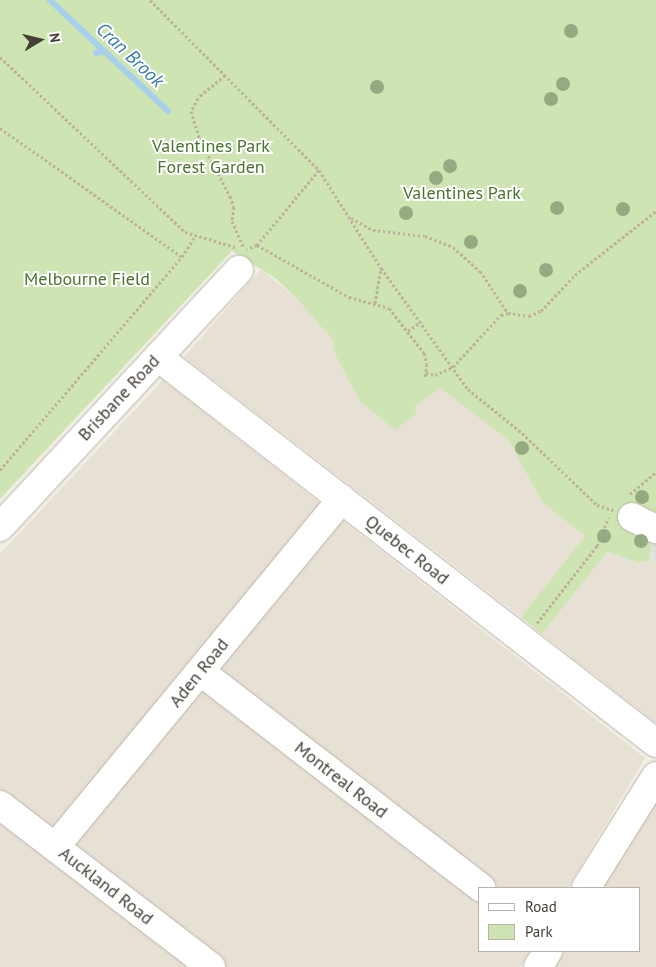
<!DOCTYPE html>
<html>
<head>
<meta charset="utf-8">
<style>
	body { margin:0 }
	#map { position:relative; width:656px; height:967px; overflow:hidden; background:#f2efe7; font-family:"PT Sans",sans-serif }
	div>[style] { position:absolute }
	[style*='--x'] { left:calc(var(--x)*1px); top:calc(var(--y)*1px); width:calc(var(--w)*1px); rotate:calc(var(--a)*1deg) }
	.residential>* { inset:0; background:#e6e0d5 }
	.green>* { inset:0; background:#cee4b2 }
	.parking>* { inset:0; background:#e3e1de }
	.stream>* { height:5.5px; margin:-2.75px; padding:0 2.75px; transform-origin:2.75px; border-radius:2.75px; background:#a6d0eb }
	.path>* { height:3px; margin-top:-1.5px; transform-origin:0; background:repeating-linear-gradient(90deg,#beb19c 0 2.5px,transparent 0 5px) }
	.roads { filter:drop-shadow(0 0 1px #bdb6aa) drop-shadow(0 0 1px #bdb6aa) }
	.minor>* { height:28px; margin:-14px; padding:0 14px; transform-origin:14px; border-radius:14px; background:#fff }
	.trees>* { width:14px; height:14px; margin:-7px; border-radius:50%; background:#94ab81 }
	span { translate:-50% -50%; white-space:nowrap; text-align:center; line-height:1.15; -webkit-text-stroke:4px #fff; paint-order:stroke }
	.park-label { font-size:18px; color:#48732d }
	.street-label { font-size:18px; color:#453f36 }
	.water-label { font-size:19px; color:#367aaa; font-style:italic }
	.legend { position:absolute; left:478px; top:887px; width:162px; height:65px; box-sizing:border-box; background:#fff; border:1px solid #b5b2af; margin:0; padding:6px 9px; list-style:none; font-size:15px; color:#453f36 }
	.legend li { display:flex; align-items:center; gap:10px; height:25px }
	.legend b { width:25px; border:1px solid #b5b2af }
	.north { position:absolute; left:15px; top:15px; width:50px; height:50px; -webkit-text-stroke:4px #fff; paint-order:stroke; rotate:81deg; font-size:14px; font-weight:700; line-height:20px; text-align:center; color:#453f36 }
	.north::after { content:''; display:block; margin:auto; width:18px; height:22px; background:#453f36; clip-path:polygon(50% 0,100% 100%,50% 72%,0 100%) }
</style>
</head>
<body>
<div id="map">
	<div class="residential">
		<div style="clip-path:polygon(261px 269px,299px 301px,332px 339px,336px 356px,415px 406px,441px 388px,493px 426px,509px 441px,542px 502px,585px 536px,521px 617px,184px 357px)"></div>
		<div style="clip-path:polygon(163px 380px,645px 758px,568px 888px,480px 888px,480px 951px,530px 951px,520px 967px,0 967px,0 554px)"></div>
		<div style="clip-path:polygon(607px 552px,638px 562px,656px 560px,656px 723px,542px 634px)"></div>
		<div style="clip-path:polygon(656px 798px,656px 967px,555px 967px,565px 951px,640px 951px,640px 888px,602px 888px)"></div>
	</div>
	<div class="green">
		<div style="clip-path:polygon(0 0,656px 0,656px 560px,638px 562px,607px 552px,542px 634px,521px 617px,585px 536px,542px 502px,509px 441px,441px 388px,415px 406px,416px 414px,395px 430px,360px 401px,336px 356px,332px 339px,299px 301px,275px 278px,232px 251px,0 499px)"></div>
	</div>
	<div class="parking">
		<div style="clip-path:polygon(654px 513px,656px 560px,649px 561px,651px 546px,645px 533px)"></div>
	</div>
	<div class="stream">
		<div style="--x:50;--y:0;--w:162;--a:43.2"></div>
		<div style="--x:96;--y:53;--w:8;--a:-14"></div>
	</div>
	<div class="path">
		<div style="--x:150;--y:0;--w:240;--a:45.2"></div>
		<div style="--x:319;--y:170;--w:97;--a:129.6"></div>
		<div style="--x:257;--y:245;--w:11;--a:158"></div>
		<div style="--x:0;--y:57;--w:255;--a:43.4"></div>
		<div style="--x:185;--y:232;--w:52;--a:16.7"></div>
		<div style="--x:225;--y:75;--w:35;--a:140"></div>
		<div style="--x:198;--y:98;--w:15;--a:118"></div>
		<div style="--x:191;--y:111;--w:28;--a:73"></div>
		<div style="--x:199;--y:138;--w:66;--a:61.9"></div>
		<div style="--x:230;--y:196;--w:12;--a:70"></div>
		<div style="--x:234;--y:207;--w:14;--a:98"></div>
		<div style="--x:232;--y:221;--w:30;--a:66"></div>
		<div style="--x:0;--y:128;--w:223;--a:35.3"></div>
		<div style="--x:319;--y:170;--w:116;--a:57.7"></div>
		<div style="--x:381;--y:268;--w:149;--a:54.3"></div>
		<div style="--x:468;--y:389;--w:70;--a:39.2"></div>
		<div style="--x:522;--y:433;--w:104;--a:43.8"></div>
		<div style="--x:597;--y:505;--w:17;--a:17"></div>
		<div style="--x:351;--y:218;--w:25;--a:29"></div>
		<div style="--x:373;--y:230;--w:52;--a:6.6"></div>
		<div style="--x:425;--y:236;--w:30;--a:21"></div>
		<div style="--x:453;--y:247;--w:36;--a:42"></div>
		<div style="--x:480;--y:271;--w:50;--a:56.3"></div>
		<div style="--x:257;--y:245;--w:106;--a:29.5"></div>
		<div style="--x:349;--y:297;--w:41;--a:15.4"></div>
		<div style="--x:389;--y:308;--w:57;--a:52.1"></div>
		<div style="--x:424;--y:353;--w:11;--a:75"></div>
		<div style="--x:427;--y:364;--w:14;--a:98"></div>
		<div style="--x:375;--y:303;--w:36;--a:-80"></div>
		<div style="--x:408;--y:331;--w:16;--a:-35"></div>
		<div style="--x:426;--y:373;--w:9;--a:13"></div>
		<div style="--x:435;--y:375;--w:20;--a:-24"></div>
		<div style="--x:453;--y:367;--w:71;--a:-47.3"></div>
		<div style="--x:501;--y:315;--w:7;--a:-16"></div>
		<div style="--x:508;--y:313;--w:21;--a:8"></div>
		<div style="--x:529;--y:316;--w:13;--a:-23"></div>
		<div style="--x:541;--y:311;--w:50;--a:-46.6"></div>
		<div style="--x:575;--y:275;--w:103;--a:-38.3"></div>
		<div style="--x:0;--y:470;--w:280;--a:-49.5"></div>
		<div style="--x:182;--y:257;--w:25;--a:-58"></div>
		<div style="--x:630;--y:494;--w:34;--a:-40"></div>
		<div style="--x:537;--y:623;--w:98;--a:-52.1"></div>
		<div style="--x:597;--y:546;--w:31;--a:-68"></div>
	</div>
	<div class="roads">
		<div class="minor">
			<div style="--x:158;--y:357;--w:630;--a:37.78"></div>
			<div style="--x:632;--y:517;--w:27;--a:27"></div>
			<div style="--x:0;--y:527;--w:351;--a:-47.1"></div>
			<div style="--x:201;--y:672;--w:354;--a:37.6"></div>
			<div style="--x:0;--y:805;--w:266;--a:37.5"></div>
			<div style="--x:55;--y:847;--w:451;--a:-50.5"></div>
			<div style="--x:586;--y:888;--w:132;--a:-58"></div>
			<div style="--x:538;--y:967;--w:19;--a:-58"></div>
		</div>
	</div>
	<div class="trees">
		<div style="left:571px;top:31px"></div>
		<div style="left:563px;top:84px"></div>
		<div style="left:377px;top:87px"></div>
		<div style="left:551px;top:99px"></div>
		<div style="left:450px;top:166px"></div>
		<div style="left:436px;top:178px"></div>
		<div style="left:557px;top:208px"></div>
		<div style="left:623px;top:209px"></div>
		<div style="left:406px;top:213px"></div>
		<div style="left:471px;top:242px"></div>
		<div style="left:546px;top:270px"></div>
		<div style="left:520px;top:291px"></div>
		<div style="left:522px;top:448px"></div>
		<div style="left:642px;top:497px"></div>
		<div style="left:604px;top:536px"></div>
		<div style="left:641px;top:541px"></div>
	</div>
	<div class="park-label">
		<span style="left:211px;top:157px">Valentines Park<br>Forest Garden</span>
		<span style="left:462px;top:193px">Valentines Park</span>
		<span style="left:87px;top:279px">Melbourne Field</span>
	</div>
	<div class="street-label">
		<span style="left:119px;top:398px;rotate:-47deg">Brisbane Road</span>
		<span style="left:407px;top:550px;rotate:38deg">Quebec Road</span>
		<span style="left:199px;top:673px;rotate:-51deg">Aden Road</span>
		<span style="left:341px;top:780px;rotate:38deg">Montreal Road</span>
		<span style="left:106px;top:886px;rotate:38deg">Auckland Road</span>
	</div>
	<div class="water-label">
		<span style="left:130px;top:55px;rotate:43deg">Cran Brook</span>
	</div>
	<ul class="legend">
	<li><b style="height:6px;background:#fff"></b>Road</li>
	<li><b style="height:14px;background:#cee4b2"></b>Park</li>
	</ul>
	<div class="north">N</div>
</div>
</body>
</html>
